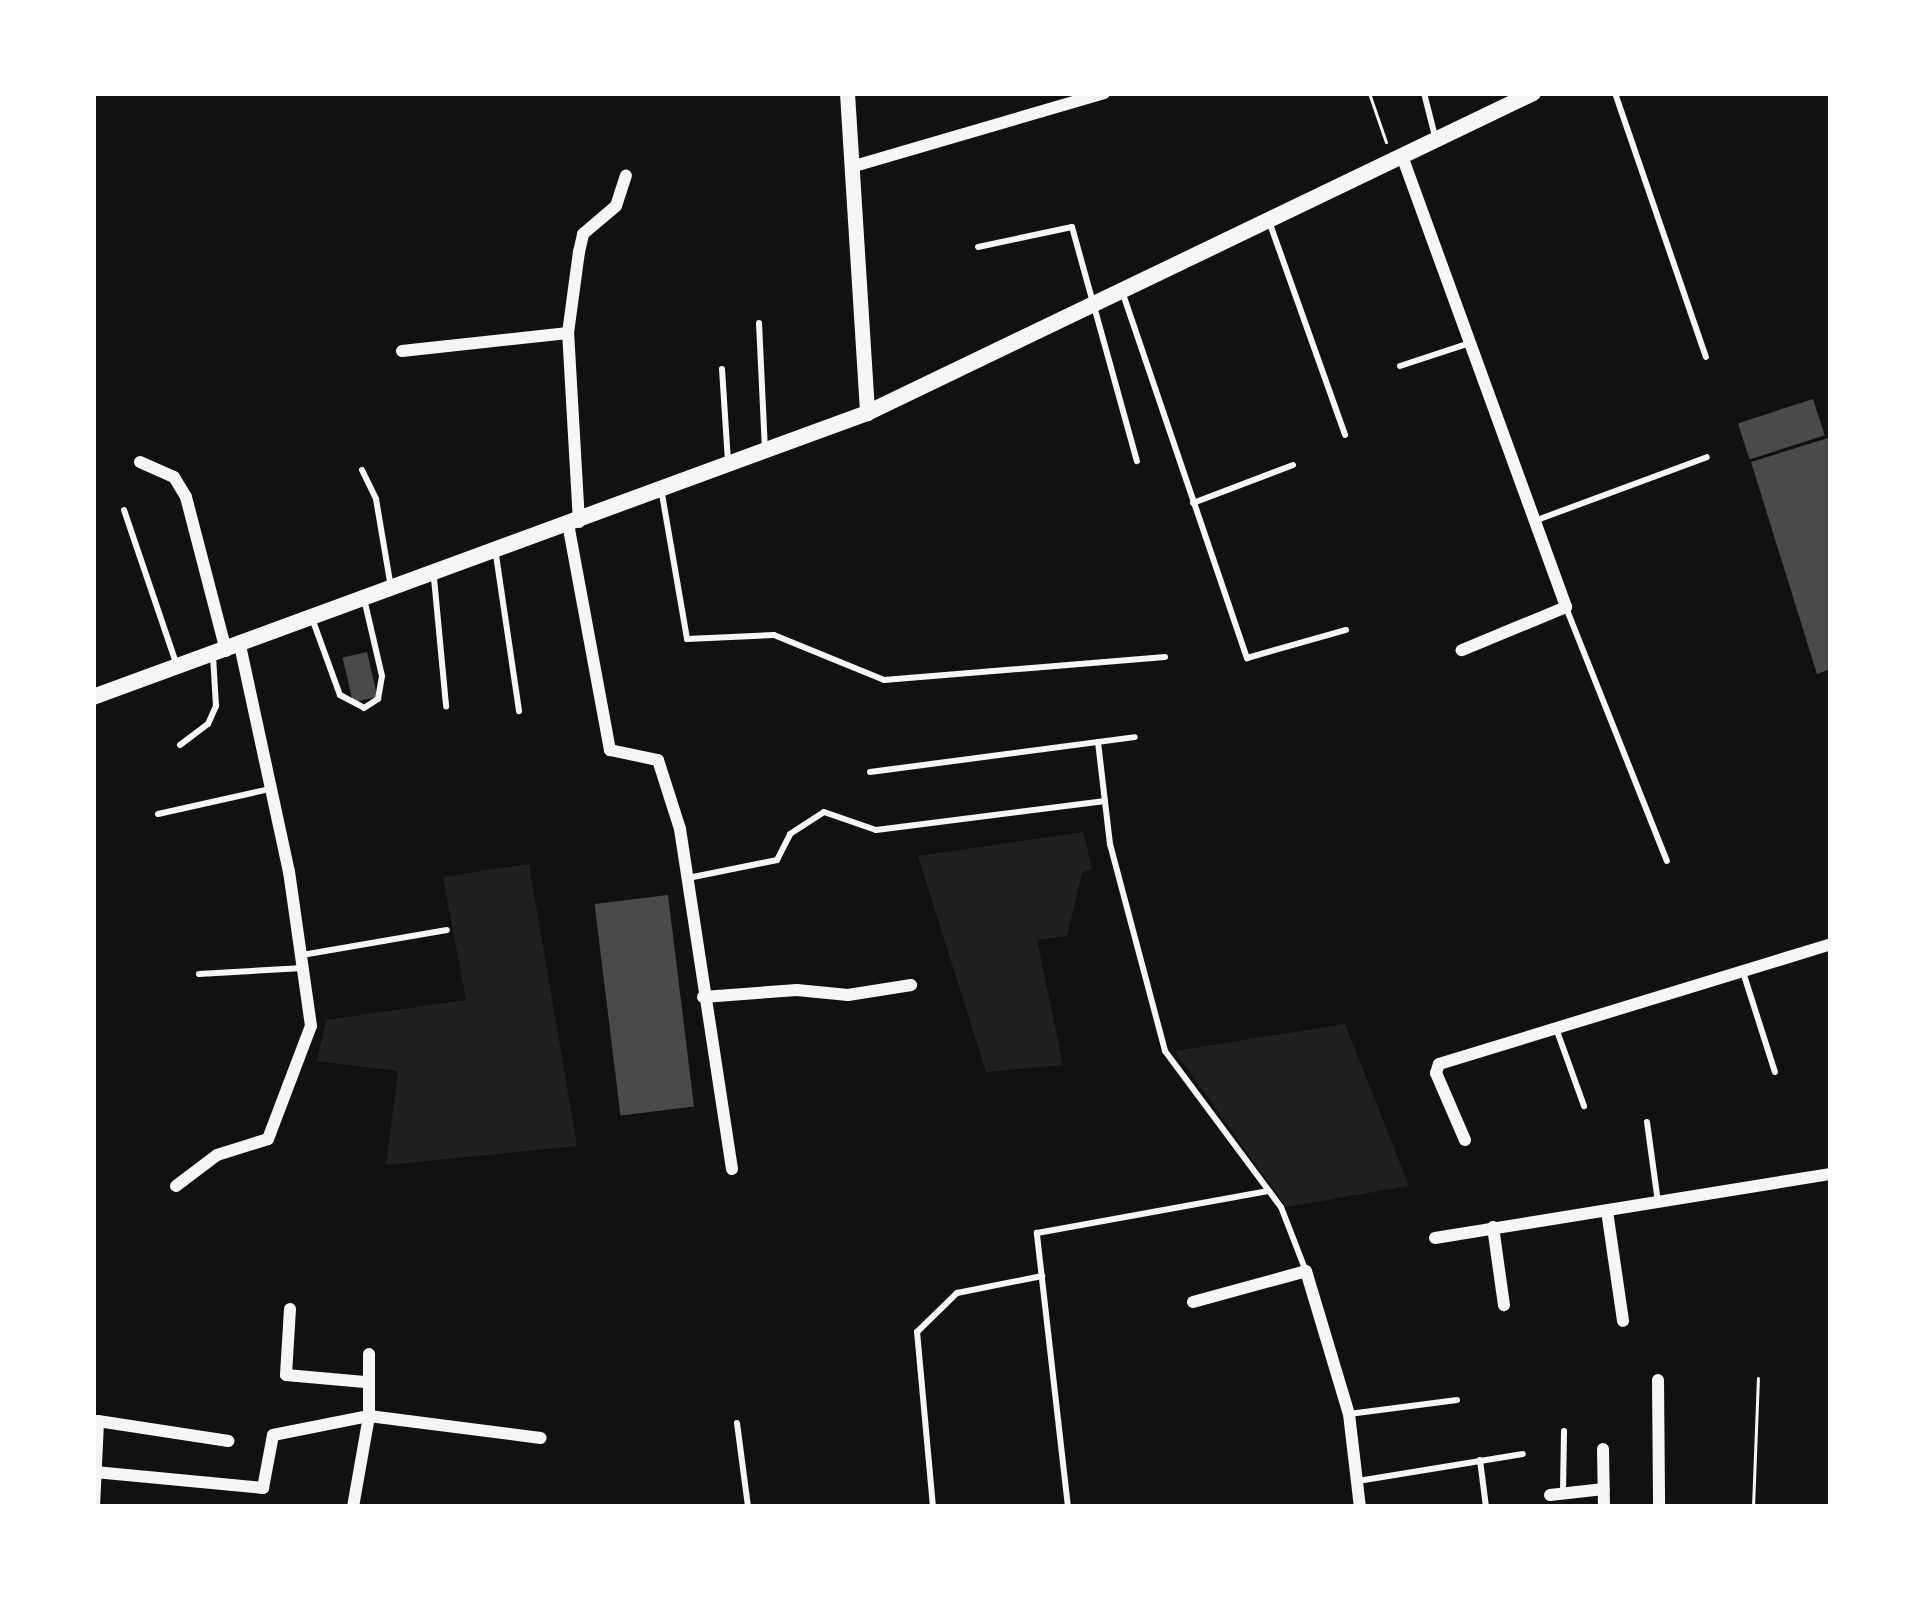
<!DOCTYPE html>
<html>
<head>
<meta charset="utf-8">
<style>
	body { margin:0 }
	#map { position:relative; width:1924px; height:1600px; overflow:hidden; background:#111; font-family:"DM Sans",sans-serif }
	div>[style] { position:absolute }
	[style*='--x'] { left:calc(var(--x)*1px); top:calc(var(--y)*1px); width:calc(var(--w)*1px); rotate:calc(var(--a)*1deg) }
	.green>* { inset:0; background:#202020 }
	.building>* { inset:0; background:#4a4a4a; transform-origin:0 0 }
	.path>* { height:3px; margin:-1.5px; padding:0 1.5px; transform-origin:1.5px; border-radius:1.5px; background:#f5f5f5 }
	.service>* { height:6px; margin:-3px; padding:0 3px; transform-origin:3px; border-radius:3px; background:#f5f5f5 }
	.minor>* { height:12px; margin:-6px; padding:0 6px; transform-origin:6px; border-radius:6px; background:#f5f5f5 }
	.tertiary>* { height:15px; margin:-7.5px; padding:0 7.5px; transform-origin:7.5px; border-radius:7.5px; background:#f5f5f5 }
	.secondary>* { height:16px; margin:-8px; padding:0 8px; transform-origin:8px; border-radius:8px; background:#f5f5f5 }
	span { translate:-50% -50%; white-space:nowrap; text-align:center; line-height:1.15; -webkit-text-stroke:10px #fff; paint-order:stroke }
	.frame { position:absolute; inset:0; border:96px solid #fff; pointer-events:none }
</style>
</head>
<body>
<div id="map">
	<div class="green">
		<div style="clip-path:polygon(1083px 832px,1092px 868px,1082px 873px,1067px 936px,1037px 940px,1063px 1065px,986px 1072px,918px 856px)"></div>
		<div style="clip-path:polygon(529px 864px,577px 1146px,386px 1165px,398px 1071px,317px 1061px,326px 1020px,466px 1000px,443px 877px)"></div>
		<div style="clip-path:polygon(1345px 1024px,1409px 1186px,1286px 1207px,1175px 1051px)"></div>
	</div>
	<div class="building">
		<div style="left:1813px;top:399px;width:38px;height:79px;rotate:72deg"></div>
		<div style="clip-path:polygon(1828px 438px,1831px 669px,1817px 674px,1751px 462px)"></div>
		<div style="left:367px;top:652px;width:46px;height:25px;rotate:77deg"></div>
		<div style="left:668px;top:895px;width:213px;height:74px;rotate:83deg"></div>
	</div>
	<div class="path">
		<div style="--x:1369;--y:93;--w:52;--a:70.9"></div>
		<div style="--x:1753;--y:1507;--w:129;--a:-87.8"></div>
	</div>
	<div class="service">
		<div style="--x:1424;--y:93;--w:44;--a:75.7"></div>
		<div style="--x:1615;--y:93;--w:279;--a:71"></div>
		<div style="--x:1270;--y:224;--w:224;--a:70.4"></div>
		<div style="--x:978;--y:247;--w:96;--a:-12"></div>
		<div style="--x:1072;--y:227;--w:243;--a:74.5"></div>
		<div style="--x:1123;--y:294;--w:385;--a:71.2"></div>
		<div style="--x:1247;--y:658;--w:103;--a:-15.8"></div>
		<div style="--x:759;--y:323;--w:126;--a:87.3"></div>
		<div style="--x:1400;--y:366;--w:74;--a:-18.2"></div>
		<div style="--x:722;--y:369;--w:94;--a:86.3"></div>
		<div style="--x:362;--y:470;--w:32;--a:64"></div>
		<div style="--x:376;--y:499;--w:84;--a:80.4"></div>
		<div style="--x:662;--y:494;--w:147;--a:80.2"></div>
		<div style="--x:687;--y:639;--w:87;--a:-2.6"></div>
		<div style="--x:774;--y:635;--w:119;--a:22.2"></div>
		<div style="--x:884;--y:680;--w:282;--a:-4.7"></div>
		<div style="--x:1193;--y:503;--w:107;--a:-20.8"></div>
		<div style="--x:124;--y:510;--w:165;--a:71.2"></div>
		<div style="--x:1537;--y:520;--w:181;--a:-20.3"></div>
		<div style="--x:496;--y:555;--w:158;--a:81.6"></div>
		<div style="--x:434;--y:578;--w:129;--a:84.6"></div>
		<div style="--x:1567;--y:610;--w:270;--a:68.3"></div>
		<div style="--x:313;--y:621;--w:79;--a:70"></div>
		<div style="--x:340;--y:695;--w:27;--a:28"></div>
		<div style="--x:364;--y:708;--w:17;--a:-33"></div>
		<div style="--x:378;--y:699;--w:23;--a:-80"></div>
		<div style="--x:382;--y:676;--w:75;--a:-103.1"></div>
		<div style="--x:1098;--y:742;--w:103;--a:83.3"></div>
		<div style="--x:1110;--y:844;--w:214;--a:75.1"></div>
		<div style="--x:1165;--y:1051;--w:194;--a:53.4"></div>
		<div style="--x:1281;--y:1207;--w:66;--a:68.8"></div>
		<div style="--x:180;--y:745;--w:35;--a:-37"></div>
		<div style="--x:208;--y:724;--w:20;--a:-66"></div>
		<div style="--x:216;--y:706;--w:50;--a:-93.4"></div>
		<div style="--x:870;--y:772;--w:267;--a:-7.5"></div>
		<div style="--x:158;--y:814;--w:115;--a:-12.6"></div>
		<div style="--x:688;--y:878;--w:91;--a:-11.4"></div>
		<div style="--x:777;--y:860;--w:29;--a:-63"></div>
		<div style="--x:790;--y:834;--w:40;--a:-32.9"></div>
		<div style="--x:824;--y:812;--w:55;--a:19.1"></div>
		<div style="--x:876;--y:830;--w:231;--a:-7.2"></div>
		<div style="--x:302;--y:955;--w:147;--a:-9.8"></div>
		<div style="--x:1743;--y:972;--w:105;--a:72.3"></div>
		<div style="--x:199;--y:974;--w:104;--a:-3.3"></div>
		<div style="--x:1557;--y:1031;--w:80;--a:70.2"></div>
		<div style="--x:1647;--y:1122;--w:81;--a:82.2"></div>
		<div style="--x:1349;--y:1414;--w:109;--a:-7.4"></div>
		<div style="--x:737;--y:1423;--w:85;--a:82.5"></div>
		<div style="--x:1480;--y:1460;--w:47;--a:82.7"></div>
		<div style="--x:1358;--y:1481;--w:167;--a:-9.3"></div>
		<div style="--x:1563;--y:1490;--w:59;--a:-89"></div>
		<div style="--x:933;--y:1507;--w:176;--a:-95.2"></div>
		<div style="--x:917;--y:1332;--w:56;--a:-44.3"></div>
		<div style="--x:957;--y:1293;--w:87;--a:-11.3"></div>
		<div style="--x:1068;--y:1507;--w:276;--a:-96.5"></div>
		<div style="--x:1037;--y:1233;--w:235;--a:-10.3"></div>
	</div>
	<div class="minor">
		<div style="--x:1402;--y:156;--w:480;--a:70"></div>
		<div style="--x:1566;--y:607;--w:113;--a:157.5"></div>
		<div style="--x:851;--y:167;--w:264;--a:-16.3"></div>
		<div style="--x:402;--y:351;--w:167;--a:-6.2"></div>
		<div style="--x:140;--y:462;--w:37;--a:24"></div>
		<div style="--x:174;--y:477;--w:23;--a:59"></div>
		<div style="--x:186;--y:497;--w:159;--a:75.4"></div>
		<div style="--x:579;--y:522;--w:189;--a:-93.3"></div>
		<div style="--x:568;--y:333;--w:82;--a:-82.3"></div>
		<div style="--x:579;--y:252;--w:18;--a:-77"></div>
		<div style="--x:583;--y:234;--w:43;--a:-40.3"></div>
		<div style="--x:616;--y:206;--w:32;--a:-72"></div>
		<div style="--x:569;--y:529;--w:225;--a:79.5"></div>
		<div style="--x:610;--y:750;--w:49;--a:11.8"></div>
		<div style="--x:658;--y:760;--w:72;--a:72.3"></div>
		<div style="--x:680;--y:829;--w:344;--a:81.3"></div>
		<div style="--x:703;--y:997;--w:94;--a:-4.3"></div>
		<div style="--x:797;--y:990;--w:51;--a:5.6"></div>
		<div style="--x:848;--y:995;--w:64;--a:-9"></div>
		<div style="--x:1465;--y:1140;--w:73;--a:-113.4"></div>
		<div style="--x:1436;--y:1073;--w:9;--a:-72"></div>
		<div style="--x:1439;--y:1064;--w:410;--a:-17"></div>
		<div style="--x:176;--y:1186;--w:51;--a:-37.1"></div>
		<div style="--x:217;--y:1155;--w:53;--a:-17.4"></div>
		<div style="--x:268;--y:1139;--w:121;--a:-69.2"></div>
		<div style="--x:311;--y:1026;--w:156;--a:-98.1"></div>
		<div style="--x:289;--y:872;--w:231;--a:-102.2"></div>
		<div style="--x:1607;--y:1211;--w:111;--a:81.7"></div>
		<div style="--x:1493;--y:1227;--w:79;--a:82"></div>
		<div style="--x:1435;--y:1238;--w:401;--a:-9.2"></div>
		<div style="--x:1193;--y:1302;--w:117;--a:-15.3"></div>
		<div style="--x:1306;--y:1271;--w:149;--a:73.3"></div>
		<div style="--x:1349;--y:1414;--w:94;--a:83.3"></div>
		<div style="--x:290;--y:1309;--w:66;--a:93.5"></div>
		<div style="--x:286;--y:1375;--w:79;--a:5.1"></div>
		<div style="--x:1658;--y:1380;--w:127;--a:89.5"></div>
		<div style="--x:1603;--y:1449;--w:58;--a:89"></div>
		<div style="--x:95;--y:1472;--w:169;--a:5.4"></div>
		<div style="--x:263;--y:1488;--w:54;--a:-79.3"></div>
		<div style="--x:273;--y:1435;--w:98;--a:-11.2"></div>
		<div style="--x:369;--y:1416;--w:173;--a:7.3"></div>
		<div style="--x:1550;--y:1495;--w:54;--a:-6.3"></div>
		<div style="--x:94;--y:1507;--w:86;--a:-87.3"></div>
		<div style="--x:98;--y:1421;--w:132;--a:8.7"></div>
		<div style="--x:353;--y:1507;--w:92;--a:-80"></div>
		<div style="--x:369;--y:1416;--w:62;--a:-90"></div>
	</div>
	<div class="tertiary">
		<div style="--x:847;--y:93;--w:321;--a:86.4"></div>
	</div>
	<div class="secondary">
		<div style="--x:93;--y:697;--w:824;--a:-20.15"></div>
		<div style="--x:867;--y:413;--w:739;--a:-25.66"></div>
	</div>
	<div class="frame"></div>
</div>
</body>
</html>
